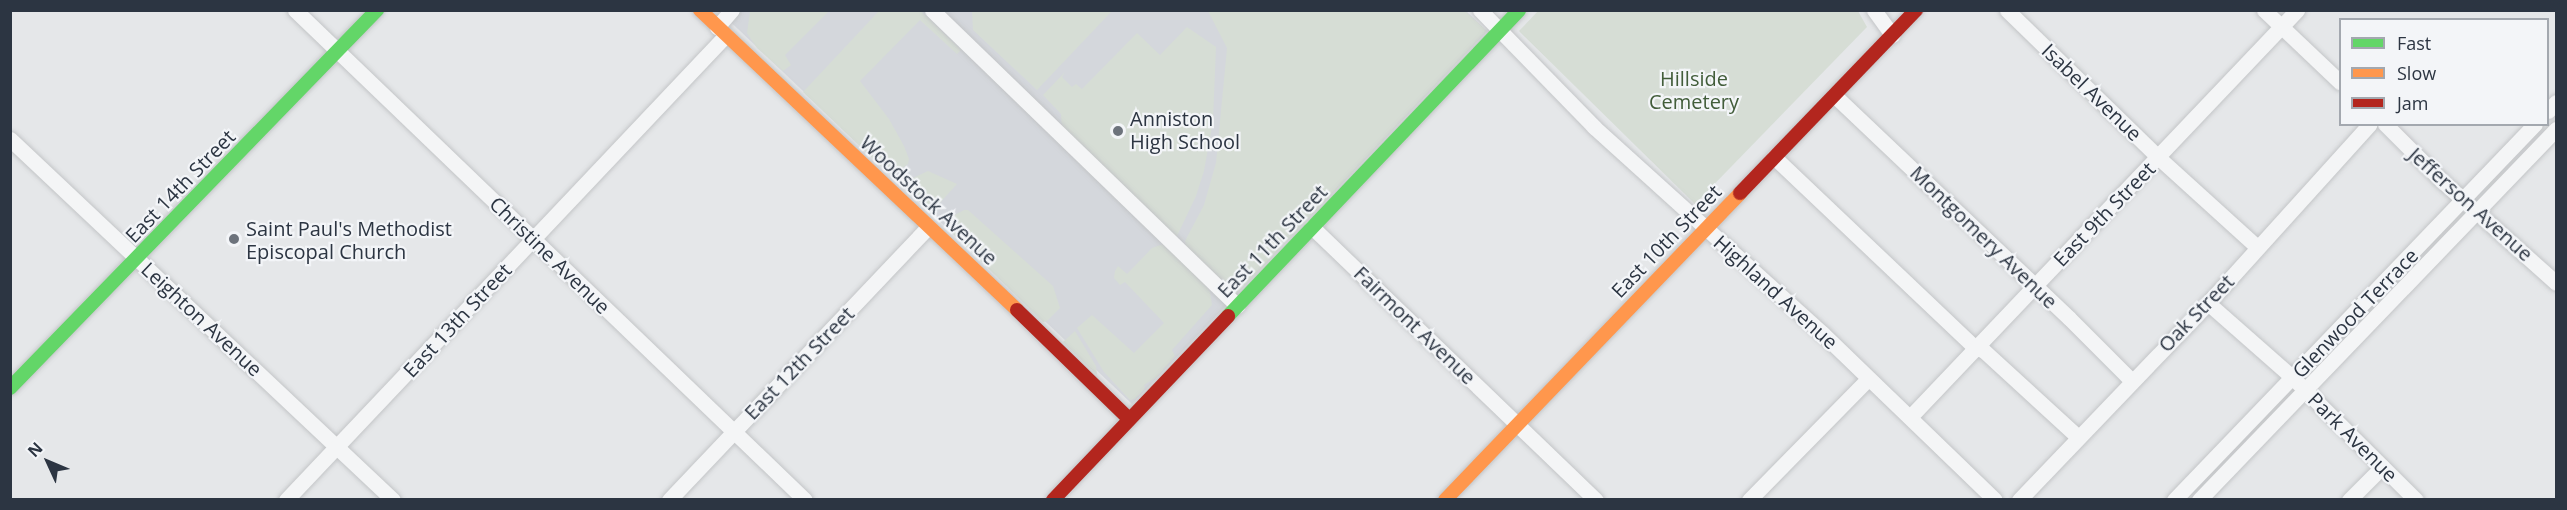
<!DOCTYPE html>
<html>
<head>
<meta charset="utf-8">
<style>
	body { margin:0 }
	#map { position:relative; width:2567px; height:510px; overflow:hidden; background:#e5e7e9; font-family:"Open Sans",sans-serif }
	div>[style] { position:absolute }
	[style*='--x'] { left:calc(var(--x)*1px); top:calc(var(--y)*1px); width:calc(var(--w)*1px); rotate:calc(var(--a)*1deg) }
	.built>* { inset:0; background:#d4d7dc }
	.green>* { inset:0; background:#d6ddd5 }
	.roads { filter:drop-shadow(0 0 2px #c3c5c7) drop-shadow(0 0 2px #c3c5c7) }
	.street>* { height:15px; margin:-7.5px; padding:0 7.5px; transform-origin:7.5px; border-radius:7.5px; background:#f4f5f6 }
	.fast>* { height:14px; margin:-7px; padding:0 7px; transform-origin:7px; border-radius:7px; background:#63d668 }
	.slow>* { height:14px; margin:-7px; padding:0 7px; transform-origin:7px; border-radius:7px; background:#ff974d }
	.jam>* { height:14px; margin:-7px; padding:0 7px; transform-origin:7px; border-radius:7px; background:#b3261e }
	.dots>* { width:16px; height:16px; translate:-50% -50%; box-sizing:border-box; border:3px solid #f3f5f8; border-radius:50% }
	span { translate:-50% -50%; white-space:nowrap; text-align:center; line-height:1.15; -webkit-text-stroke:4.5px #f3f5f8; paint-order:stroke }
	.park-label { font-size:20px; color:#425d3a }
	.street-label { font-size:20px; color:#2c3542 }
	.poi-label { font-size:20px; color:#2c3542 }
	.left { translate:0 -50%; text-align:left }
	.frame { position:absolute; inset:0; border:12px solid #2c3542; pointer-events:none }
	.legend { position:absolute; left:2339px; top:18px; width:210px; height:108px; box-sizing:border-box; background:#f3f5f8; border:2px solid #a3a8af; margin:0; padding:8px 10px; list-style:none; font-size:18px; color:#2c3542 }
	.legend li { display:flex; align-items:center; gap:12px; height:30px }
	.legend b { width:30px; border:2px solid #a3a8af }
	.north { position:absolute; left:18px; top:432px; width:60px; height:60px; -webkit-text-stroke:4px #f3f5f8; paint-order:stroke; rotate:314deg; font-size:16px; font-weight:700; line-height:24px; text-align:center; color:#2c3542 }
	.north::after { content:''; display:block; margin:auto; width:21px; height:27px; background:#2c3542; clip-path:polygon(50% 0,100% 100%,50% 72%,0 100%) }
</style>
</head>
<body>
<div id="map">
	<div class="built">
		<div style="clip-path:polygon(1465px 10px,1487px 31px,1132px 404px,719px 11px)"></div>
	</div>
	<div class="green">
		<div style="clip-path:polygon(1539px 10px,1858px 11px,1867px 27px,1695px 204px,1519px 31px)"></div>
		<div style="clip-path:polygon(750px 11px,750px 10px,829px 11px,785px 55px,791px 65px,783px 71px,757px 48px,747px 33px)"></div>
		<div style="clip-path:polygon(879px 11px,921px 11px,961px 50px,957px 54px,920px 20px,860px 81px,889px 119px,904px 146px,909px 159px,908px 164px,894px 174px,888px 173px,803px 92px)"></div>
		<div style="clip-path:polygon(972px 11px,972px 10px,1112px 11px,1037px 90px,973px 30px)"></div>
		<div style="clip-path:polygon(1208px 11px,1465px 11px,1487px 31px,1236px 295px,1187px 252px,1185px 241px,1204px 205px,1216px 163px,1227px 48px)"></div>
		<div style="clip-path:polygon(1187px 27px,1216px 47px,1213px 121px,1204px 171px,1196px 196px,1176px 238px,1062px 130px,1061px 114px,1043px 95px,1065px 72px,1062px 77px,1072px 87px,1076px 84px,1082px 89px,1137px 33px,1160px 55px)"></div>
		<div style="clip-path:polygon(928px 171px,957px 184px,936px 207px,928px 209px,908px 190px,913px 178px)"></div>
		<div style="clip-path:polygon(964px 210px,968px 210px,1053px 286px,1060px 308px,1047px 321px,1043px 322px,950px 231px,953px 216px)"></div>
		<div style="clip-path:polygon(1163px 244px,1205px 284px,1210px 292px,1212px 305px,1172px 350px,1175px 356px,1157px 377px,1144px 385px,1145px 388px,1135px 399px,1130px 400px,1104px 372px,1077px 328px,1092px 315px,1134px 353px,1164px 323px,1125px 282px,1120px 285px,1114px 278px,1115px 271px,1118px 266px,1127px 274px,1152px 248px)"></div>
		<div style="clip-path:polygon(1075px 331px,1096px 366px,1097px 375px,1063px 342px)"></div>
	</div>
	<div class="roads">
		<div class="street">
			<div style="--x:295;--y:10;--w:707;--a:43.85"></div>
			<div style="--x:932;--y:10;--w:425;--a:44.1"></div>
			<div style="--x:1480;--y:10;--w:163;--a:45.7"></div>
			<div style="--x:1594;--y:127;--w:307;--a:42.1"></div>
			<div style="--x:1822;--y:333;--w:240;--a:44"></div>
			<div style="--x:1874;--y:10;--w:31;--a:54"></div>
			<div style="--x:2007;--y:10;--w:212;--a:44.2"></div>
			<div style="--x:2159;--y:158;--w:132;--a:42.2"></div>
			<div style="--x:2264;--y:10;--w:105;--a:43.5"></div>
			<div style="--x:717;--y:27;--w:23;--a:-49"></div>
			<div style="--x:1834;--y:95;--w:324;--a:43.5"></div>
			<div style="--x:2069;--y:318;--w:89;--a:45"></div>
			<div style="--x:2548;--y:111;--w:12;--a:-48"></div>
			<div style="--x:2385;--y:124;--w:79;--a:45"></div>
			<div style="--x:2441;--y:180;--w:154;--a:41.8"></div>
			<div style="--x:10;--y:139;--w:526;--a:43.31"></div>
			<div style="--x:1774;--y:157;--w:277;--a:43.5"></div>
			<div style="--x:1975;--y:348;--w:8;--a:14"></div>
			<div style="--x:1983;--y:350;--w:129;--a:42.5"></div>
			<div style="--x:1312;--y:227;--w:394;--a:43.9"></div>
			<div style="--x:2208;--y:303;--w:113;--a:41.4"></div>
			<div style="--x:2293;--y:378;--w:173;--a:44.8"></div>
			<div style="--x:1910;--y:417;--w:562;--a:-46.44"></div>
			<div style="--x:286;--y:500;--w:640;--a:-46.58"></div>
			<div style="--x:669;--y:500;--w:376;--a:-46.5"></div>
			<div style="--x:1749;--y:500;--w:170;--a:-45.5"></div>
			<div style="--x:2019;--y:500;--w:273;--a:-46.2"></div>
			<div style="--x:2208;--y:303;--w:241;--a:-47.9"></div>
			<div style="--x:2174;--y:500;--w:521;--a:-46.17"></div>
			<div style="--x:2199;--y:500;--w:515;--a:-46.1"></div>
			<div style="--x:2349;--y:500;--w:47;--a:-45"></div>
		</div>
		<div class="fast">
			<div style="--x:1228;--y:316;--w:422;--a:-46.4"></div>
			<div style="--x:10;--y:388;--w:527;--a:-45.85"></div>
		</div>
		<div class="slow">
			<div style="--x:700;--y:10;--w:436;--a:43.4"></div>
			<div style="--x:1445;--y:500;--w:426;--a:-46.1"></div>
		</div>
		<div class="jam">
			<div style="--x:1740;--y:193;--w:254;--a:-46.1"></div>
			<div style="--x:1017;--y:310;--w:156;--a:44.2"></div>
			<div style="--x:1053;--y:500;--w:254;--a:-46.4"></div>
		</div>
	</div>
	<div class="dots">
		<div style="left:1118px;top:131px;background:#6d737c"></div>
		<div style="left:234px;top:239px;background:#6d737c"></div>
	</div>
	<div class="park-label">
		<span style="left:1694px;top:90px">Hillside<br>Cemetery</span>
	</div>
	<div class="street-label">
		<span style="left:2092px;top:92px;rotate:44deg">Isabel Avenue</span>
		<span style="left:180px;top:186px;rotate:-46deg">East 14th Street</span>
		<span style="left:929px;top:200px;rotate:43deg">Woodstock Avenue</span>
		<span style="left:2471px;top:204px;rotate:42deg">Jefferson Avenue</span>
		<span style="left:2104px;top:214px;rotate:-46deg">East 9th Street</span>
		<span style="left:1984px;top:237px;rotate:44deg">Montgomery Avenue</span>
		<span style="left:1272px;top:241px;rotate:-46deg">East 11th Street</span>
		<span style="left:1666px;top:241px;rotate:-46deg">East 10th Street</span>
		<span style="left:550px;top:255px;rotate:44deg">Christine Avenue</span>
		<span style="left:1776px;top:292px;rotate:42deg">Highland Avenue</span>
		<span style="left:2196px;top:313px;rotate:-46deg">Oak Street</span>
		<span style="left:2355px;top:313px;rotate:-46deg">Glenwood Terrace</span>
		<span style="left:202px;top:319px;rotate:43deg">Leighton Avenue</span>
		<span style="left:457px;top:320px;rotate:-47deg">East 13th Street</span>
		<span style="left:1415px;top:325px;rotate:44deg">Fairmont Avenue</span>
		<span style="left:799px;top:363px;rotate:-46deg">East 12th Street</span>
		<span style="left:2353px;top:437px;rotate:45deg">Park Avenue</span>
	</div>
	<div class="poi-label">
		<span class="left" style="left:1130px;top:130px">Anniston<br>High School</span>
		<span class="left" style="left:246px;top:240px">Saint Paul's Methodist<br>Episcopal Church</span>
	</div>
	<div class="frame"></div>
	<ul class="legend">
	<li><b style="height:8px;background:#63d668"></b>Fast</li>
	<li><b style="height:8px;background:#ff974d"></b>Slow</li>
	<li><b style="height:8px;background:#b3261e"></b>Jam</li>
	</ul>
	<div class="north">N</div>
</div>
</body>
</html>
